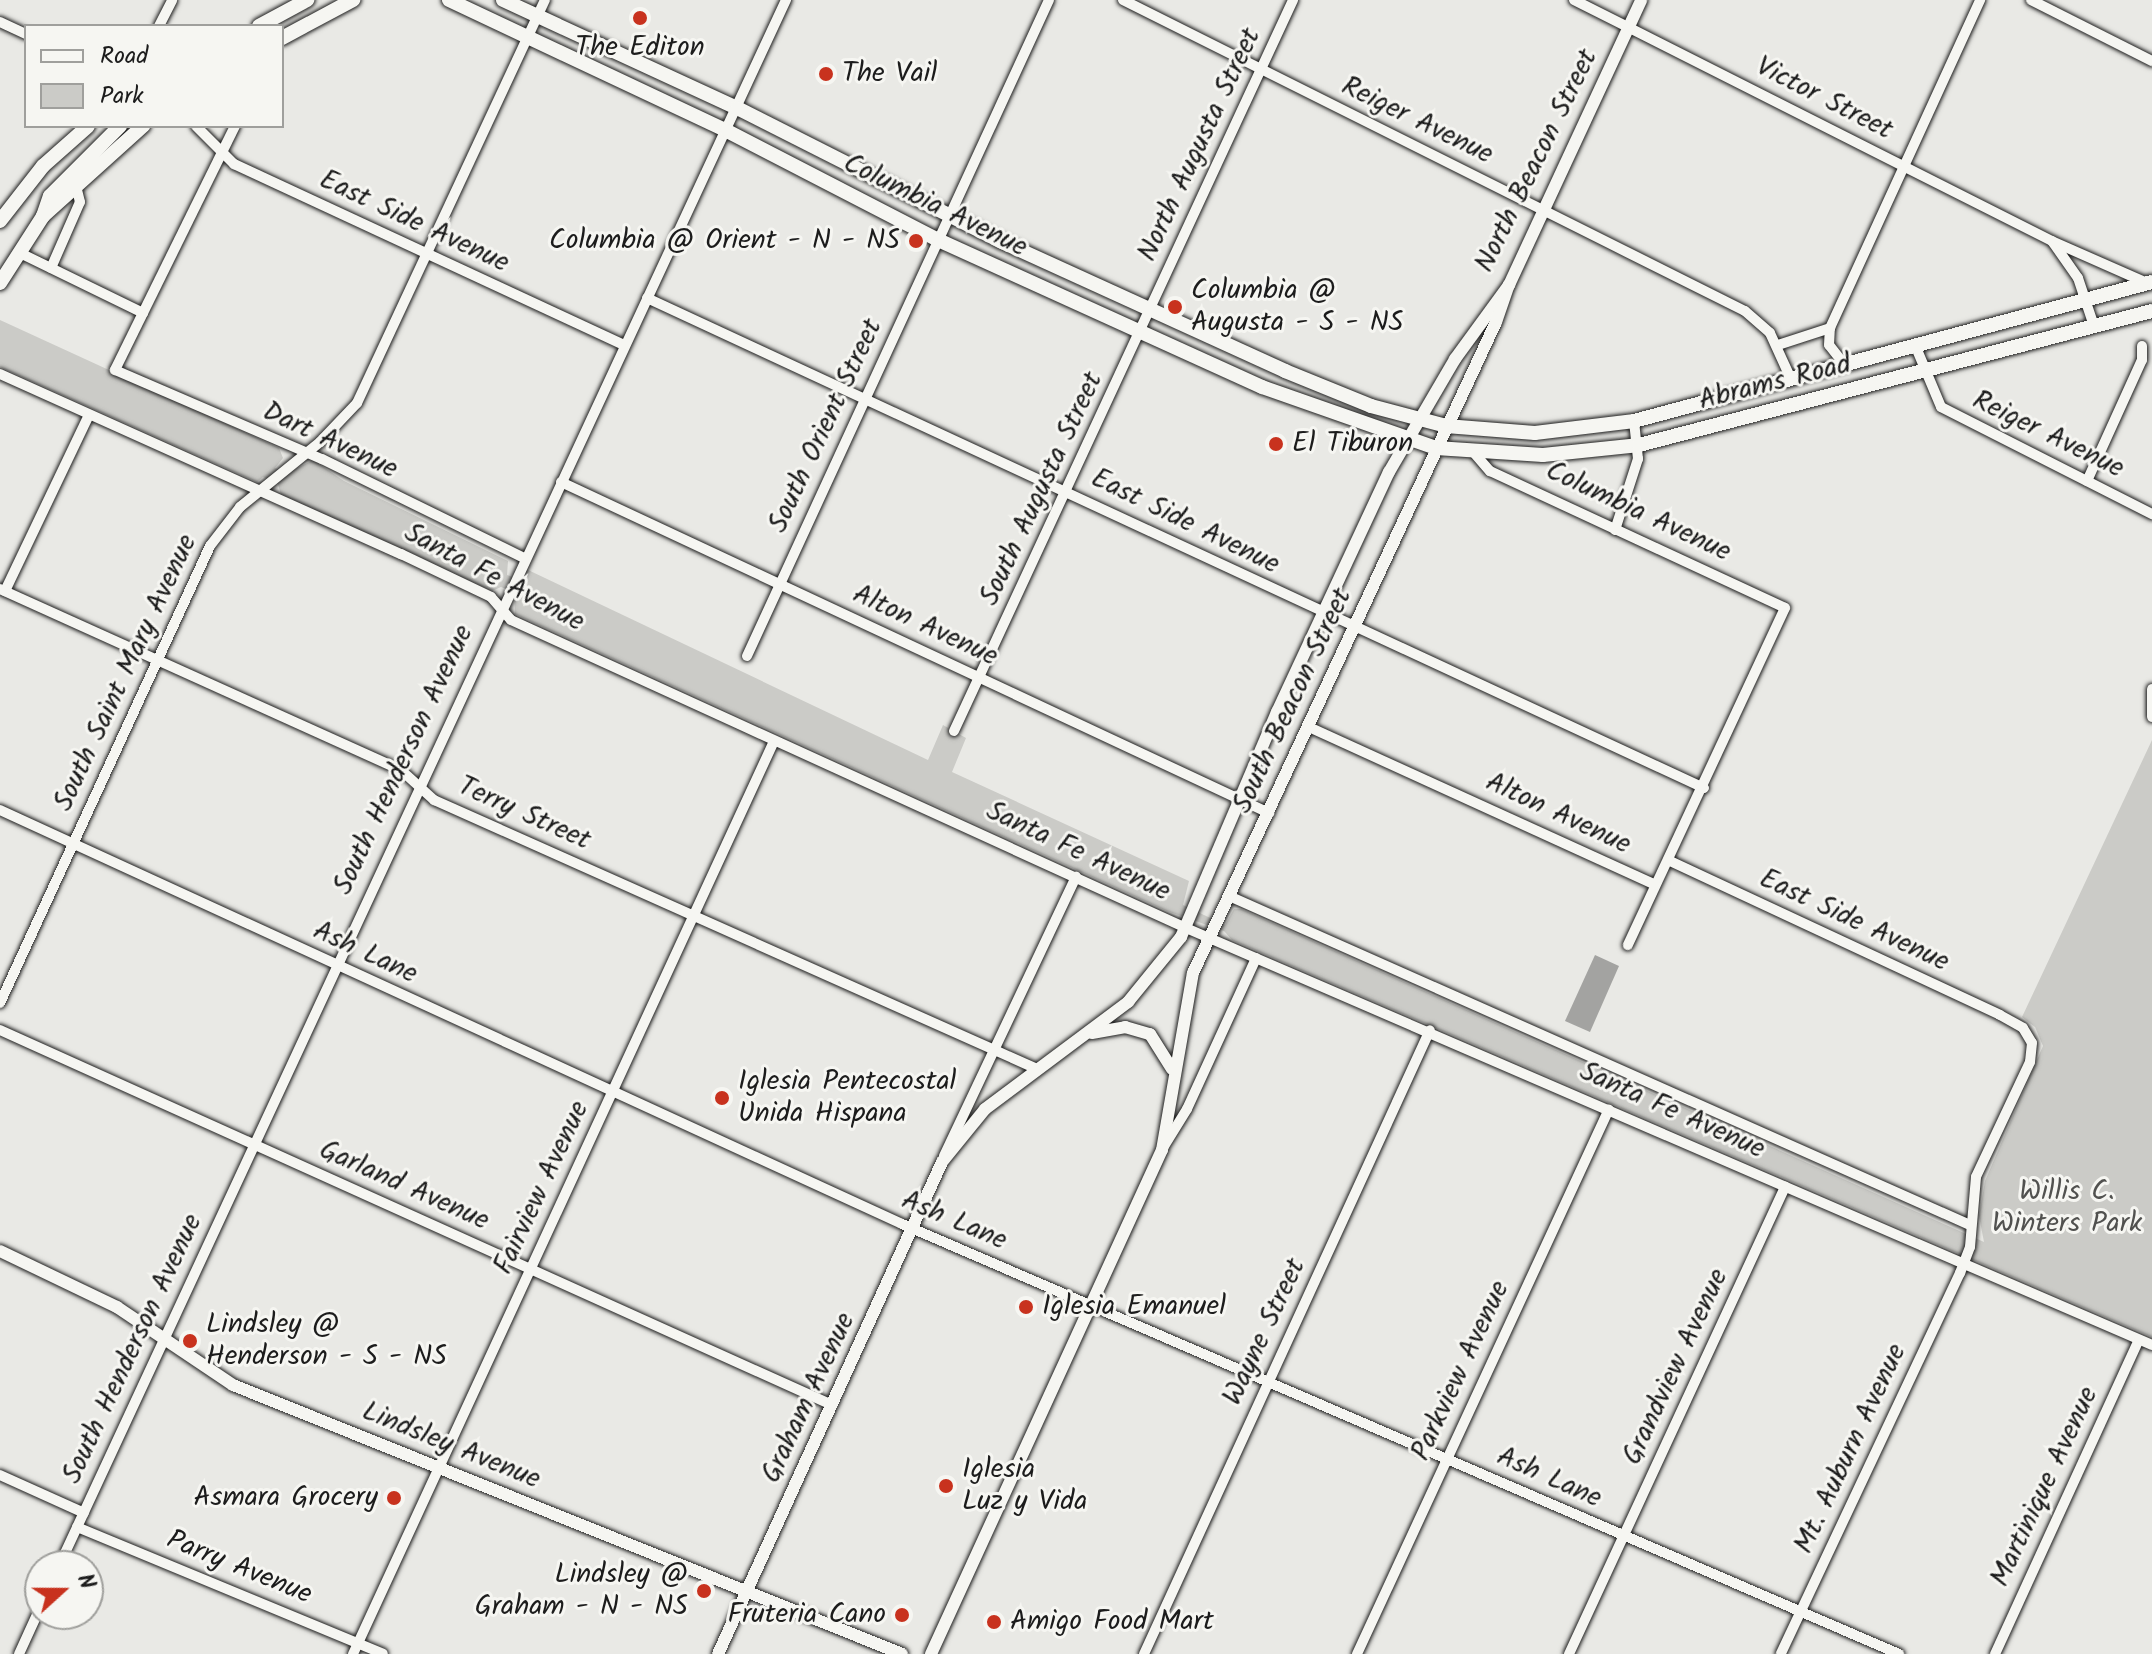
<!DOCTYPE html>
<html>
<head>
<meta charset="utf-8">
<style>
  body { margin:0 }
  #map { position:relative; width:2152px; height:1654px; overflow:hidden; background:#e9e9e5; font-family:Kalam,sans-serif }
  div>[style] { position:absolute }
  .green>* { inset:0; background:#cbcbc7 }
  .water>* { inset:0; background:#a3a3a1 }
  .roads { filter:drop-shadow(0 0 2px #1c1c1c) drop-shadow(0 0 2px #1c1c1c) }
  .minor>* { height:10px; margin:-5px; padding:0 5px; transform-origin:5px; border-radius:5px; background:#f6f6f2 }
  .tertiary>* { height:12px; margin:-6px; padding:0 6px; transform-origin:6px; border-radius:6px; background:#f6f6f2 }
  .secondary>* { height:14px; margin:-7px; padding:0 7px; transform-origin:7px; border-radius:7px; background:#f6f6f2 }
  .dots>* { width:22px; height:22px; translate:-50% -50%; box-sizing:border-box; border:4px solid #f6f6f2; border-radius:50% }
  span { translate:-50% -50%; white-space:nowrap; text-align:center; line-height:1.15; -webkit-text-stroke:6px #f6f6f2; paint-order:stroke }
  .poi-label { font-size:28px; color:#1c1c1c }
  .left { translate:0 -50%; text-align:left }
  .right { translate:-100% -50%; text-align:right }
  .street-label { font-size:28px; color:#1c1c1c }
  .park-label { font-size:28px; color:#51514f }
  .legend { position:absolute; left:24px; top:24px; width:260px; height:104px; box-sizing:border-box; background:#f6f6f2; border:2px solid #9f9f9c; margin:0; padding:10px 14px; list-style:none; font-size:24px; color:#1c1c1c }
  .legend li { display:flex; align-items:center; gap:16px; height:40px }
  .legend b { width:40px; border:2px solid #9f9f9c }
  .north { position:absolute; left:24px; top:1550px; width:80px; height:80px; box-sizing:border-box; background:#f6f6f2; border:2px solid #9f9f9c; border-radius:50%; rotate:69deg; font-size:22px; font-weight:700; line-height:32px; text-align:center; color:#1c1c1c }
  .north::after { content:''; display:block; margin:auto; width:28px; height:36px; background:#c8321e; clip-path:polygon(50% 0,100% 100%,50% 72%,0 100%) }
</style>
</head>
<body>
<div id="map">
  <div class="green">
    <i style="clip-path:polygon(0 320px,279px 448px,283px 458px,275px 468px,288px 473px,313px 460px,344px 481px,508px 561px,507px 575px,521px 580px,526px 569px,928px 760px,943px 725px,966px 738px,952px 772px,1189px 881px,1183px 905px,1225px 925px,1234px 909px,1241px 909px,1984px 1242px,1979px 1216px,1985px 1181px,2043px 1046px,2035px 1027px,2022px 1017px,2152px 740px,2152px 1337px,1232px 940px,1224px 931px,1167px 911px,515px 614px,514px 592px,501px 587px,492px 591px,281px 495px,278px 484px,263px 477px,257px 482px,0 367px)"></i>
  </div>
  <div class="water">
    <i style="clip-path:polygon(1595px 955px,1619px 966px,1590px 1032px,1565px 1021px)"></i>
  </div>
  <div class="roads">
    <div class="minor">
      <i style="left:1123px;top:0;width:695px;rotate:26.57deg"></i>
      <i style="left:1745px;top:311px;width:33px;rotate:41deg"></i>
      <i style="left:1770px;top:333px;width:51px;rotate:65.5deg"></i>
      <i style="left:1574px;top:0;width:535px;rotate:26.76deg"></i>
      <i style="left:2052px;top:241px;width:45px;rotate:54.9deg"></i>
      <i style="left:2078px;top:278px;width:51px;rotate:71.6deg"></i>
      <i style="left:2031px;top:0;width:136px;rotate:26.8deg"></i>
      <i style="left:0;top:22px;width:29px;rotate:25deg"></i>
      <i style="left:159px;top:26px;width:29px;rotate:-63deg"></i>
      <i style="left:196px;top:126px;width:54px;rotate:45deg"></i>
      <i style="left:234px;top:164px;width:430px;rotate:24.9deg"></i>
      <i style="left:235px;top:126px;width:272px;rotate:116.2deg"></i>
      <i style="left:115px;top:370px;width:225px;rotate:23.3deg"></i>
      <i style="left:322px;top:459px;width:225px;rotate:26.1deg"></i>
      <i style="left:2054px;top:242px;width:102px;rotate:23.8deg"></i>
      <i style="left:20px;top:253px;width:137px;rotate:26deg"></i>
      <i style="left:51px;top:268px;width:72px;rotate:-66.3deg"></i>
      <i style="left:80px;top:202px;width:16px;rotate:-104deg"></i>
      <i style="left:647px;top:298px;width:1165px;rotate:24.87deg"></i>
      <i style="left:1778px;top:345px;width:55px;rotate:-18.1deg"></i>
      <i style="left:1915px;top:345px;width:67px;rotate:67.2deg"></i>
      <i style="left:1941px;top:407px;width:237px;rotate:26.9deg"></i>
      <i style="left:1844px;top:364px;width:24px;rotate:-128deg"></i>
      <i style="left:1829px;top:345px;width:17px;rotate:-87deg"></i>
      <i style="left:1830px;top:328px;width:361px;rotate:-65.4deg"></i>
      <i style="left:0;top:374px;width:440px;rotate:24.2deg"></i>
      <i style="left:401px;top:554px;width:100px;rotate:25.5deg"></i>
      <i style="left:491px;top:597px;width:30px;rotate:49deg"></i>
      <i style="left:511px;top:620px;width:742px;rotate:24.53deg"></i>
      <i style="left:1186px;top:928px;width:1052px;rotate:23.35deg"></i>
      <i style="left:1475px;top:454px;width:23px;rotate:49deg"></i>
      <i style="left:1490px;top:471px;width:325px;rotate:24.9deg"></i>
      <i style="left:1785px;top:608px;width:372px;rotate:115deg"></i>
      <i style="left:2087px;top:481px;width:133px;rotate:-65.6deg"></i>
      <i style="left:2142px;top:360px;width:14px;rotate:-90deg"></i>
      <i style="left:561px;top:482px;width:782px;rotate:25.06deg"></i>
      <i style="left:1615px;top:530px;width:75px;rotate:-72.1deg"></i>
      <i style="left:1638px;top:459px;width:38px;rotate:-96deg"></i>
      <i style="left:0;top:589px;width:440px;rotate:24.3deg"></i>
      <i style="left:401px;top:770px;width:45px;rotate:42.3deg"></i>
      <i style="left:434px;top:800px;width:660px;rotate:24.04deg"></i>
      <i style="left:5px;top:591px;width:195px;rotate:-64.5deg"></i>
      <i style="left:747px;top:656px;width:722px;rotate:-65.28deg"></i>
      <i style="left:2152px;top:689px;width:28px;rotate:90deg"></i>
      <i style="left:1309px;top:727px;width:380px;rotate:24.5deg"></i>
      <i style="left:954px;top:731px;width:806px;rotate:-65.12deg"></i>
      <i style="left:0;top:810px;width:992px;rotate:24.65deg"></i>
      <i style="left:902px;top:1224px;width:1086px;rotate:23.33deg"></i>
      <i style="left:1670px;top:861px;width:364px;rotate:25deg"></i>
      <i style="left:2000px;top:1015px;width:26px;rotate:29deg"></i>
      <i style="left:2023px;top:1028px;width:17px;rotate:59deg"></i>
      <i style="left:2032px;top:1043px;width:19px;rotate:96deg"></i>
      <i style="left:2030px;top:1062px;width:127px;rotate:115.2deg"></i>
      <i style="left:1976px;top:1177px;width:70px;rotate:94.9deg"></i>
      <i style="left:1970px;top:1247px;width:28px;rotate:111deg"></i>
      <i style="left:1960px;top:1273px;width:421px;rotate:115.2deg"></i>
      <i style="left:1229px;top:896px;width:811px;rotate:23.94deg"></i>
      <i style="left:0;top:1003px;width:503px;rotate:-65.32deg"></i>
      <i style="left:210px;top:546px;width:49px;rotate:-52.4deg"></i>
      <i style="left:240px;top:507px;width:103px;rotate:-39.1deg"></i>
      <i style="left:320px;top:442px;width:54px;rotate:-46.5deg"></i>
      <i style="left:357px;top:403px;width:445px;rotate:-65deg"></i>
      <i style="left:0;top:1030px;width:913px;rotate:24.26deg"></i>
      <i style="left:1163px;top:1148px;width:46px;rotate:-58.4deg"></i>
      <i style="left:1187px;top:1109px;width:166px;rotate:-65.4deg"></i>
      <i style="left:944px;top:1156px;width:309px;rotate:-64.7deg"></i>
      <i style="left:0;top:1475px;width:92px;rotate:24.3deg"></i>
      <i style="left:77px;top:1527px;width:331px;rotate:22.5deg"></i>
      <i style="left:59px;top:1566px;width:1727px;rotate:-65.1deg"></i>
      <i style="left:19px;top:1654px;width:51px;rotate:-65.5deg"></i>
      <i style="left:353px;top:1654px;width:1005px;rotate:-65.24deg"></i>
      <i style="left:1144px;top:1654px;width:686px;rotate:-65.38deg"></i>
      <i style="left:1357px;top:1654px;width:600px;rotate:-65.18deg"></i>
      <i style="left:1569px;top:1654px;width:515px;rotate:-65.18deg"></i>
      <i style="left:1995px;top:1654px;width:345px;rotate:-65.4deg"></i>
    </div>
    <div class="tertiary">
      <i style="left:1092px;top:1033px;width:34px;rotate:-10deg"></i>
      <i style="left:1125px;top:1027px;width:26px;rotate:16deg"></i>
      <i style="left:1150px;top:1034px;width:41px;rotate:57.8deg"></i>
      <i style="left:0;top:1251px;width:130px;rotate:25.6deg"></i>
      <i style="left:117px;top:1307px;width:140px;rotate:33.9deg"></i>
      <i style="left:233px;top:1385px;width:721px;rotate:21.9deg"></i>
      <i style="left:718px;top:1654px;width:541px;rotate:-65.52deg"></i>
      <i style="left:942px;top:1162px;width:68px;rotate:-50.9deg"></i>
      <i style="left:985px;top:1109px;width:179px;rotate:-36.8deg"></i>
      <i style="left:1128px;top:1002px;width:84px;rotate:-50.8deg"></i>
      <i style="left:1181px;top:937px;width:245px;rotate:-66.9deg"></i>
      <i style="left:1277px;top:712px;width:265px;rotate:-65deg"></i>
      <i style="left:1389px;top:472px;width:131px;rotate:-59.7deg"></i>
      <i style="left:1455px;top:359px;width:92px;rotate:-53.9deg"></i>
      <i style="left:1509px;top:285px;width:314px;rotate:-65.1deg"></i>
      <i style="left:931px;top:1654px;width:554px;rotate:-65.38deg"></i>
      <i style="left:1162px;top:1150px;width:180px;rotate:-80.1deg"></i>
      <i style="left:1193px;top:973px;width:718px;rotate:-65.04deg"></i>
      <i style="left:1496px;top:322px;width:39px;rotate:-71deg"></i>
    </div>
    <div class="secondary">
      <i style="left:449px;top:0;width:307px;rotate:25.2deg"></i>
      <i style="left:727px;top:131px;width:235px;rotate:27.3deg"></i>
      <i style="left:936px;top:239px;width:358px;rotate:24.4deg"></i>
      <i style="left:1262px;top:387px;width:184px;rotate:19.3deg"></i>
      <i style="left:1436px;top:448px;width:107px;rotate:3.7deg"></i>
      <i style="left:1543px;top:455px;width:97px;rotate:-5.9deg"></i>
      <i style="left:1639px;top:445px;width:530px;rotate:-14.64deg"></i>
      <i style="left:503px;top:0;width:258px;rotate:24.8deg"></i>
      <i style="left:737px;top:108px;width:295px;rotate:26.8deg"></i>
      <i style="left:1000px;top:241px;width:313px;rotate:24.5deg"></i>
      <i style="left:1285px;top:371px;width:93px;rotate:22.1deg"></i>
      <i style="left:1371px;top:406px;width:78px;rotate:14.9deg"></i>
      <i style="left:1446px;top:426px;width:89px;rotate:4.5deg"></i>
      <i style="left:1535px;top:433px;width:100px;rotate:-6.9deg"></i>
      <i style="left:1634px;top:421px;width:536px;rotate:-15.02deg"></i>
      <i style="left:259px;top:26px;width:55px;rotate:-28.4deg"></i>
      <i style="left:282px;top:38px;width:81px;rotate:-28.2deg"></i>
      <i style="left:43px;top:216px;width:21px;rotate:-71deg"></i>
      <i style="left:50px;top:196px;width:99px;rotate:-45deg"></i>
      <i style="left:0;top:221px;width:70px;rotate:-52deg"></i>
      <i style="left:43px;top:166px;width:60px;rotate:-41.6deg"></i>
      <i style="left:0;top:283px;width:80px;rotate:-57.3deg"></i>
      <i style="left:43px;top:216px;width:135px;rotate:-42deg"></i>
    </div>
  </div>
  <div class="dots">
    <i style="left:640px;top:18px;background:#c8321e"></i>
    <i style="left:826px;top:74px;background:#c8321e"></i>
    <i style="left:916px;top:241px;background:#c8321e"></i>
    <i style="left:1175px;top:307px;background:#c8321e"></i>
    <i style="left:1276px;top:444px;background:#c8321e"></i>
    <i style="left:722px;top:1098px;background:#c8321e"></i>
    <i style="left:1026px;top:1307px;background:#c8321e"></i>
    <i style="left:190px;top:1341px;background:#c8321e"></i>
    <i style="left:946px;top:1486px;background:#c8321e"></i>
    <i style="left:394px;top:1498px;background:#c8321e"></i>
    <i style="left:704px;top:1591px;background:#c8321e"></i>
    <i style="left:902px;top:1615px;background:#c8321e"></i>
    <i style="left:994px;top:1622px;background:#c8321e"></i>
  </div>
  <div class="poi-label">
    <span style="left:640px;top:48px">The Editon</span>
    <span class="left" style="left:842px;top:74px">The Vail</span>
    <span class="right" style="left:900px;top:241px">Columbia @ Orient - N - NS</span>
    <span class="left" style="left:1191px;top:307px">Columbia @<br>Augusta - S - NS</span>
    <span class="left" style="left:1292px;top:444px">El Tiburon</span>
    <span class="left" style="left:738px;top:1098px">Iglesia Pentecostal<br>Unida Hispana</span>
    <span class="left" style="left:1042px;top:1307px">Iglesia Emanuel</span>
    <span class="left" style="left:206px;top:1341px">Lindsley @<br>Henderson - S - NS</span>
    <span class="left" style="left:962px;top:1486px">Iglesia<br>Luz y Vida</span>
    <span class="right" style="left:378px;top:1498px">Asmara Grocery</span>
    <span class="right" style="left:688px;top:1591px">Lindsley @<br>Graham - N - NS</span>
    <span class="right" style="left:886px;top:1615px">Fruteria Cano</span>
    <span class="left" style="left:1010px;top:1622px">Amigo Food Mart</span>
  </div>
  <div class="street-label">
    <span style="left:1824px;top:99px;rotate:27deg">Victor Street</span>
    <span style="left:1417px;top:121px;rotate:26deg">Reiger Avenue</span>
    <span style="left:1200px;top:145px;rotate:-65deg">North Augusta Street</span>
    <span style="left:1537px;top:161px;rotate:-64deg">North Beacon Street</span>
    <span style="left:935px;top:206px;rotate:26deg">Columbia Avenue</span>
    <span style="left:414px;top:222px;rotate:25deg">East Side Avenue</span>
    <span style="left:1775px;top:383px;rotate:-14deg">Abrams Road</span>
    <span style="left:826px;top:426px;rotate:-65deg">South Orient Street</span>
    <span style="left:2048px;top:435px;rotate:26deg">Reiger Avenue</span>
    <span style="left:330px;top:441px;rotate:25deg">Dart Avenue</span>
    <span style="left:1042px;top:489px;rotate:-65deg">South Augusta Street</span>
    <span style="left:1638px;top:512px;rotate:25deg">Columbia Avenue</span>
    <span style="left:1185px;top:522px;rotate:26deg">East Side Avenue</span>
    <span style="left:494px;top:578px;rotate:28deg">Santa Fe Avenue</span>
    <span style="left:925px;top:626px;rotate:25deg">Alton Avenue</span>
    <span style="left:126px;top:673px;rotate:-65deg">South Saint Mary Avenue</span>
    <span style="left:1293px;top:701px;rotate:-65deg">South Beacon Street</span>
    <span style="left:404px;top:760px;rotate:-65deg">South Henderson Avenue</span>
    <span style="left:524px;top:814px;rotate:24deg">Terry Street</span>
    <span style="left:1558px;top:814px;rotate:25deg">Alton Avenue</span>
    <span style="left:1078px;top:852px;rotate:25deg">Santa Fe Avenue</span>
    <span style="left:1854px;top:921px;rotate:25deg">East Side Avenue</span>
    <span style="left:365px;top:953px;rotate:25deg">Ash Lane</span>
    <span style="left:1672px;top:1111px;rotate:24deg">Santa Fe Avenue</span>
    <span style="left:404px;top:1186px;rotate:24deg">Garland Avenue</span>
    <span style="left:542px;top:1188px;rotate:-65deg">Fairview Avenue</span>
    <span style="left:954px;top:1221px;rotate:23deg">Ash Lane</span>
    <span style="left:1265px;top:1332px;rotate:-65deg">Wayne Street</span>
    <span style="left:133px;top:1349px;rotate:-65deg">South Henderson Avenue</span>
    <span style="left:1676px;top:1367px;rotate:-65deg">Grandview Avenue</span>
    <span style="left:1461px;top:1371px;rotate:-65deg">Parkview Avenue</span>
    <span style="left:809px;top:1398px;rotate:-65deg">Graham Avenue</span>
    <span style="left:451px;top:1446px;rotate:22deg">Lindsley Avenue</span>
    <span style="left:1851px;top:1449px;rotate:-65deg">Mt. Auburn Avenue</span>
    <span style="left:1549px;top:1478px;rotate:24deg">Ash Lane</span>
    <span style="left:2045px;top:1487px;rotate:-65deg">Martinique Avenue</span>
    <span style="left:239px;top:1568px;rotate:22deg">Parry Avenue</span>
  </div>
  <div class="park-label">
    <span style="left:2067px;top:1208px">Willis C.<br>Winters Park</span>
  </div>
  <ul class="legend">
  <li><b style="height:10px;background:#f6f6f2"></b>Road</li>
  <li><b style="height:22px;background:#cbcbc7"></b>Park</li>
  </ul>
  <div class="north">N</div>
</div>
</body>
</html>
